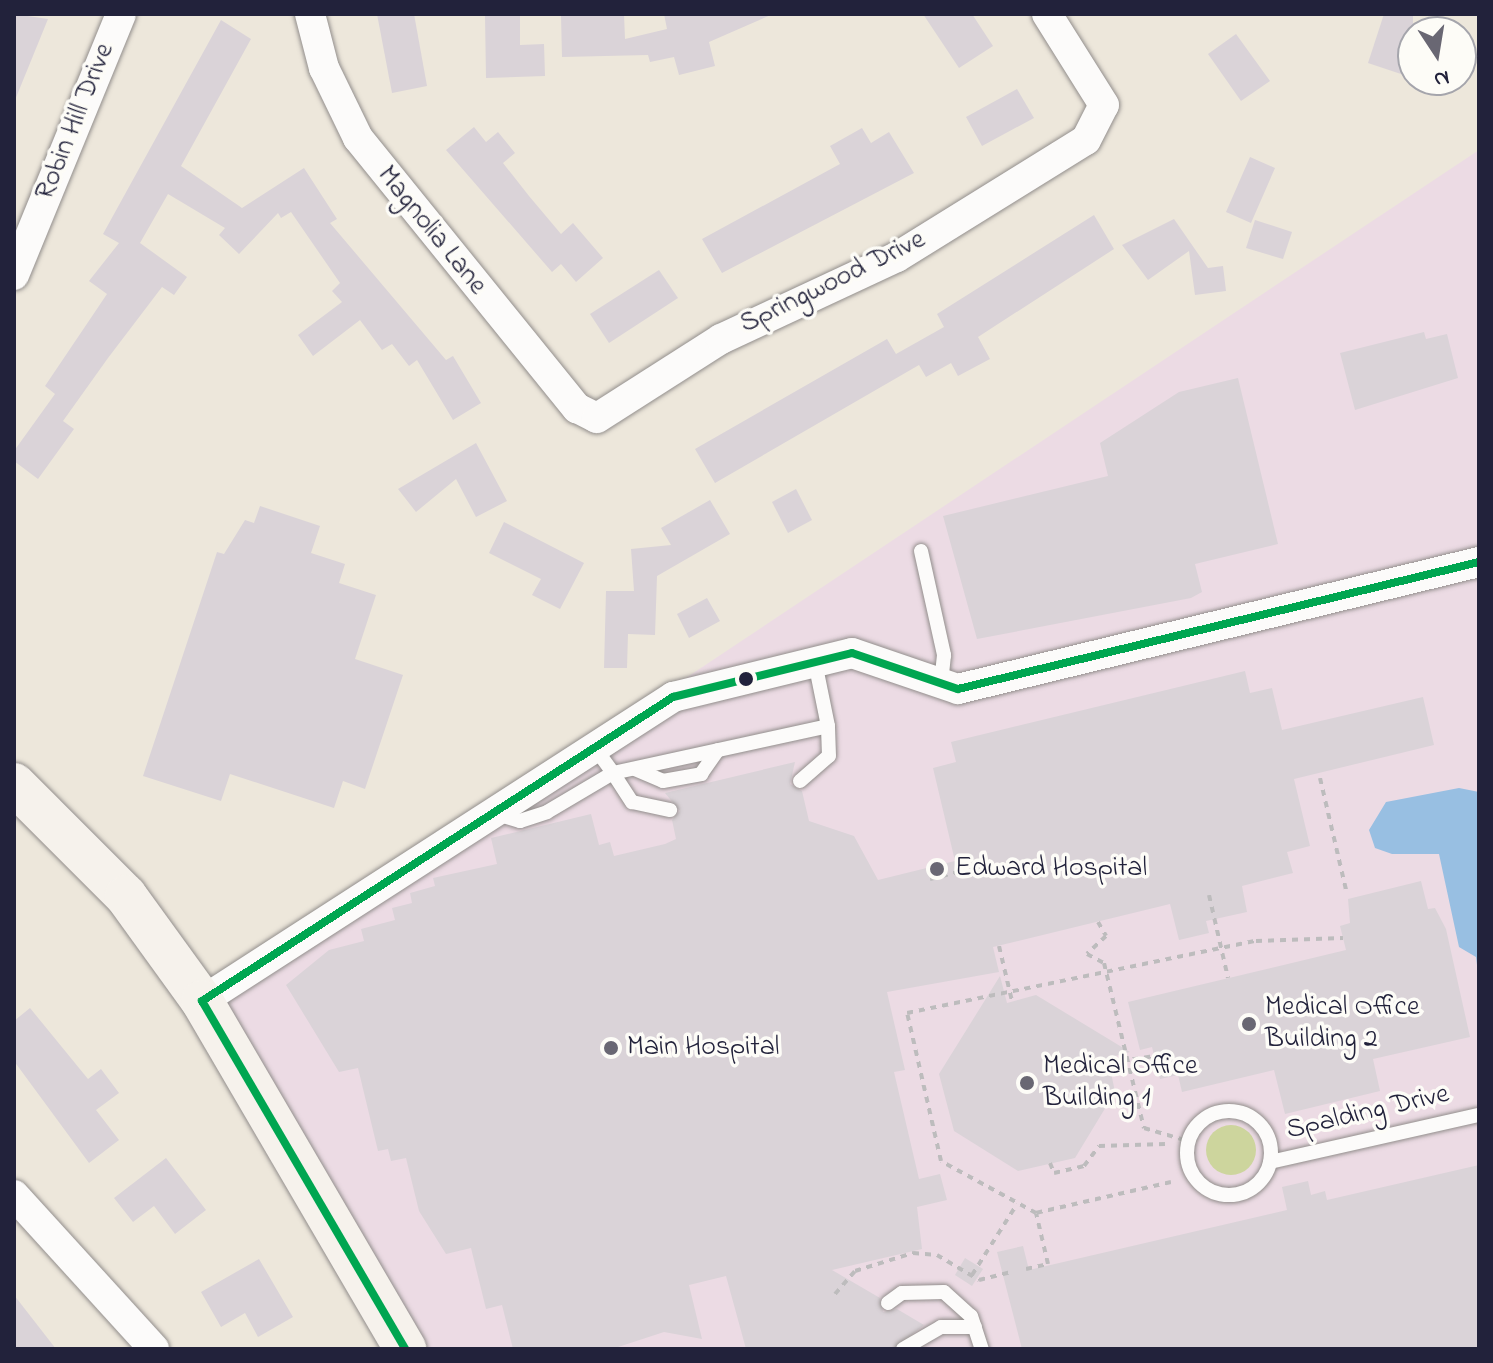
<!DOCTYPE html>
<html>
<head>
<meta charset="utf-8">
<style>
  body { margin:0 }
  #map { position:relative; width:1493px; height:1363px; overflow:hidden; background:#ede7db; font-family:"Indie Flower",sans-serif }
  div>[style] { position:absolute }
  .built>* { inset:0; background:#ecdbe4 }
  .green>* { inset:0; background:#cdd59d }
  .round { border-radius:50% }
  .water>* { inset:0; background:#98bfe2 }
  .building>* { inset:0; background:#dad3d8 }
  .path>* { height:4px; margin-top:-2px; transform-origin:0; background:repeating-linear-gradient(90deg,#bdbcbd 0 6px,transparent 0 12px) }
  .roads { filter:drop-shadow(0 0 2px #928e8c) drop-shadow(0 0 2px #928e8c) }
  .lane>* { height:14px; margin:-7px; padding:0 7px; transform-origin:7px; border-radius:7px; background:#fcfbfa }
  .lane>.ring { margin:-7px; padding:0; box-sizing:content-box; background:none; border:14px solid #fcfbfa; border-radius:50% }
  .street>* { height:30px; margin:-15px; padding:0 15px; transform-origin:15px; border-radius:15px; background:#fcfbfa }
  .secondary>* { height:42px; margin:-21px; padding:0 21px; transform-origin:21px; border-radius:21px; background:#f6f2ec }
  .path-bridge>* { height:4px; margin-top:-2px; transform-origin:0; background:repeating-linear-gradient(90deg,#bdbcbd 0 6px,transparent 0 12px) }
  .bus-1>* { height:8px; margin:-4px; padding:0 4px; transform-origin:4px; border-radius:4px; background:#00a651 }
  .dots>* { width:22px; height:22px; translate:-50% -50%; box-sizing:border-box; border:4px solid #fdfcf7; border-radius:50% }
  span { translate:-50% -50%; white-space:nowrap; text-align:center; line-height:1.15; -webkit-text-stroke:7px #fdfcf7; paint-order:stroke }
  .street-label { font-size:28px; color:#22223b }
  .poi-label { font-size:28px; color:#22223b }
  .left { translate:0 -50%; text-align:left }
  .frame { position:absolute; inset:0; border:16px solid #22223b; pointer-events:none }
  .north { position:absolute; left:1397px; top:16px; width:80px; height:80px; box-sizing:border-box; background:#fdfcf7; border:2px solid #a5a5ac; border-radius:50%; rotate:168deg; font-size:22px; font-weight:700; line-height:32px; text-align:center; color:#22223b }
  .north::after { content:''; display:block; margin:auto; width:28px; height:36px; background:#696773; clip-path:polygon(50% 0,100% 100%,50% 72%,0 100%) }
</style>
</head>
<body>
<div id="map">
  <div class="built">
    <i style="clip-path:polygon(1479px 150px,1479px 1349px,405px 1349px,202px 1000px)"></i>
  </div>
  <div class="green">
    <i class="round" style="left:1206px;top:1125px;width:50px;height:50px"></i>
  </div>
  <div class="water">
    <i style="clip-path:polygon(1459px 788px,1479px 792px,1479px 981px,1476px 957px,1459px 947px,1439px 854px,1392px 854px,1375px 848px,1369px 830px,1386px 802px)"></i>
  </div>
  <div class="building">
    <i style="clip-path:polygon(14px 14px,48px 19px,15px 100px,14px 100px)"></i>
    <i style="clip-path:polygon(377px 14px,414px 14px,427px 86px,392px 93px)"></i>
    <i style="clip-path:polygon(624px 14px,625px 39px,667px 29px,664px 14px,773px 14px,709px 42px,715px 66px,679px 75px,674px 57px,650px 62px,648px 55px,562px 57px,561px 16px)"></i>
    <i style="clip-path:polygon(923px 14px,972px 14px,993px 46px,959px 68px)"></i>
    <i style="clip-path:polygon(1384px 14px,1413px 14px,1413px 78px,1368px 63px)"></i>
    <i style="clip-path:polygon(520px 15px,520px 45px,544px 44px,545px 76px,486px 78px,485px 16px)"></i>
    <i style="clip-path:polygon(221px 20px,251px 39px,181px 166px,242px 208px,304px 168px,337px 219px,330px 223px,446px 360px,453px 356px,481px 403px,453px 420px,417px 360px,409px 366px,392px 344px,382px 350px,360px 320px,313px 356px,298px 335px,342px 302px,332px 291px,340px 283px,291px 212px,281px 218px,278px 213px,239px 254px,219px 235px,225px 228px,168px 194px,140px 243px,187px 277px,174px 295px,162px 287px,108px 358px,63px 421px,74px 429px,38px 479px,14px 461px,14px 451px,55px 394px,45px 386px,107px 294px,89px 281px,119px 243px,103px 234px)"></i>
    <i style="clip-path:polygon(1236px 34px,1270px 81px,1241px 101px,1208px 54px)"></i>
    <i style="clip-path:polygon(1017px 89px,1034px 118px,982px 146px,966px 117px)"></i>
    <i style="clip-path:polygon(474px 127px,486px 142px,498px 132px,515px 153px,503px 163px,529px 196px,561px 234px,573px 223px,603px 258px,576px 282px,561px 264px,552px 272px,446px 150px)"></i>
    <i style="clip-path:polygon(862px 128px,871px 143px,889px 132px,914px 173px,722px 273px,702px 239px,840px 164px,830px 146px)"></i>
    <i style="clip-path:polygon(1250px 157px,1275px 168px,1251px 223px,1226px 212px)"></i>
    <i style="clip-path:polygon(1094px 215px,1114px 249px,978px 337px,990px 359px,958px 376px,951px 363px,926px 377px,919px 365px,715px 483px,695px 449px,887px 339px,896px 354px,944px 327px,937px 314px)"></i>
    <i style="clip-path:polygon(1174px 219px,1208px 268px,1223px 266px,1226px 291px,1195px 295px,1189px 251px,1148px 280px,1122px 245px)"></i>
    <i style="clip-path:polygon(1255px 220px,1292px 232px,1283px 259px,1246px 248px)"></i>
    <i style="clip-path:polygon(659px 270px,678px 298px,609px 343px,590px 314px)"></i>
    <i style="clip-path:polygon(1424px 332px,1426px 339px,1447px 334px,1458px 378px,1355px 410px,1340px 353px)"></i>
    <i style="clip-path:polygon(1238px 378px,1278px 544px,1195px 564px,1202px 592px,1191px 598px,977px 639px,943px 516px,1108px 476px,1100px 443px,1179px 392px)"></i>
    <i style="clip-path:polygon(476px 443px,507px 501px,476px 517px,456px 479px,416px 512px,398px 489px)"></i>
    <i style="clip-path:polygon(796px 489px,812px 520px,788px 533px,772px 502px)"></i>
    <i style="clip-path:polygon(710px 500px,730px 534px,657px 576px,655px 635px,628px 634px,627px 668px,604px 668px,606px 591px,634px 591px,631px 549px,671px 545px,661px 528px)"></i>
    <i style="clip-path:polygon(260px 506px,320px 526px,311px 553px,345px 564px,339px 583px,376px 595px,355px 659px,403px 675px,365px 789px,343px 781px,334px 808px,230px 774px,221px 801px,143px 776px,217px 552px,224px 554px,245px 520px,254px 523px)"></i>
    <i style="clip-path:polygon(504px 522px,584px 563px,560px 609px,532px 595px,541px 579px,489px 553px)"></i>
    <i style="clip-path:polygon(707px 598px,720px 621px,689px 638px,677px 614px)"></i>
    <i style="clip-path:polygon(1245px 671px,1250px 693px,1272px 688px,1282px 730px,1423px 697px,1434px 745px,1294px 779px,1310px 846px,1287px 852px,1293px 873px,1242px 886px,1247px 912px,1206px 921px,1209px 933px,1179px 940px,1170px 904px,993px 947px,999px 972px,887px 992px,905px 1070px,894px 1072px,919px 1179px,940px 1174px,947px 1200px,917px 1207px,922px 1249px,832px 1270px,880px 1298px,883px 1312px,897px 1309px,924px 1325px,893px 1349px,746px 1349px,726px 1276px,689px 1285px,702px 1339px,664px 1332px,612px 1349px,513px 1349px,502px 1305px,486px 1309px,471px 1248px,446px 1254px,419px 1211px,406px 1158px,391px 1161px,388px 1149px,378px 1151px,358px 1068px,339px 1072px,286px 985px,329px 950px,364px 941px,361px 929px,395px 920px,392px 908px,412px 903px,410px 893px,435px 886px,433px 878px,497px 864px,491px 838px,591px 814px,599px 845px,610px 842px,614px 856px,665px 844px,676px 839px,672px 820px,680px 811px,665px 793px,795px 762px,790px 784px,802px 791px,809px 821px,854px 836px,878px 880px,955px 861px,933px 768px,956px 762px,951px 742px)"></i>
    <i style="clip-path:polygon(1421px 881px,1428px 909px,1435px 908px,1446px 929px,1470px 1037px,1373px 1059px,1380px 1091px,1285px 1114px,1274px 1070px,1182px 1092px,1178px 1075px,1160px 1079px,1152px 1047px,1140px 1050px,1128px 1002px,1346px 950px,1340px 926px,1350px 923px,1348px 899px)"></i>
    <i style="clip-path:polygon(1000px 976px,1007px 1003px,1036px 995px,1130px 1052px,1108px 1058px,1115px 1092px,1075px 1158px,1018px 1171px,954px 1131px,939px 1074px)"></i>
    <i style="clip-path:polygon(30px 1008px,88px 1079px,101px 1069px,119px 1093px,96px 1110px,119px 1140px,89px 1163px,14px 1061px,14px 1021px)"></i>
    <i style="clip-path:polygon(166px 1158px,206px 1210px,175px 1234px,154px 1206px,133px 1222px,114px 1198px)"></i>
    <i style="clip-path:polygon(1479px 1165px,1479px 1349px,1022px 1349px,997px 1252px,1023px 1246px,1029px 1270px,1287px 1210px,1282px 1187px,1308px 1181px,1311px 1195px,1325px 1191px,1327px 1200px)"></i>
    <i style="clip-path:polygon(965px 1258px,983px 1269px,972px 1286px,955px 1275px)"></i>
    <i style="clip-path:polygon(259px 1259px,293px 1317px,258px 1337px,245px 1313px,221px 1327px,201px 1292px)"></i>
    <i style="clip-path:polygon(14px 1295px,56px 1349px,14px 1349px)"></i>
  </div>
  <div class="path">
    <i style="left:1320px;top:778px;width:115px;rotate:76.9deg"></i>
    <i style="left:930px;top:879px;width:29px;rotate:-14deg"></i>
    <i style="left:1098px;top:922px;width:16px;rotate:60deg"></i>
    <i style="left:1106px;top:936px;width:26px;rotate:137deg"></i>
    <i style="left:1087px;top:954px;width:19px;rotate:28deg"></i>
    <i style="left:1104px;top:963px;width:170px;rotate:76.4deg"></i>
    <i style="left:1144px;top:1128px;width:46px;rotate:16.5deg"></i>
    <i style="left:1050px;top:1163px;width:11px;rotate:68deg"></i>
    <i style="left:1054px;top:1173px;width:31px;rotate:-13deg"></i>
    <i style="left:1084px;top:1166px;width:25px;rotate:-53deg"></i>
    <i style="left:1099px;top:1146px;width:66px;rotate:-1.7deg"></i>
    <i style="left:1171px;top:1182px;width:139px;rotate:167.1deg"></i>
    <i style="left:1036px;top:1213px;width:108px;rotate:-151.3deg"></i>
    <i style="left:941px;top:1161px;width:152px;rotate:-102.9deg"></i>
    <i style="left:907px;top:1013px;width:356px;rotate:-11.7deg"></i>
    <i style="left:1256px;top:941px;width:87px;rotate:-2deg"></i>
    <i style="left:1026px;top:1269px;width:23px;rotate:-13deg"></i>
    <i style="left:1048px;top:1264px;width:52px;rotate:-103.2deg"></i>
    <i style="left:972px;top:1275px;width:84px;rotate:-57.6deg"></i>
    <i style="left:835px;top:1294px;width:30px;rotate:-49deg"></i>
    <i style="left:855px;top:1271px;width:61px;rotate:-17.2deg"></i>
    <i style="left:913px;top:1253px;width:24px;rotate:5deg"></i>
    <i style="left:937px;top:1255px;width:49px;rotate:30.8deg"></i>
    <i style="left:979px;top:1280px;width:34px;rotate:-14deg"></i>
  </div>
  <div class="roads">
    <div class="lane">
      <i style="left:921px;top:551px;width:107px;rotate:77.5deg"></i>
      <i style="left:944px;top:655px;width:28px;rotate:96deg"></i>
      <i style="left:595px;top:748px;width:31px;rotate:54deg"></i>
      <i style="left:613px;top:773px;width:220px;rotate:-12.3deg"></i>
      <i style="left:828px;top:726px;width:65px;rotate:-101.5deg"></i>
      <i style="left:635px;top:769px;width:30px;rotate:23deg"></i>
      <i style="left:663px;top:781px;width:39px;rotate:-10deg"></i>
      <i style="left:701px;top:774px;width:29px;rotate:-55deg"></i>
      <i style="left:800px;top:781px;width:38px;rotate:-41deg"></i>
      <i style="left:829px;top:756px;width:30px;rotate:-92deg"></i>
      <i style="left:497px;top:814px;width:24px;rotate:17deg"></i>
      <i style="left:520px;top:821px;width:28px;rotate:-18deg"></i>
      <i style="left:547px;top:812px;width:77px;rotate:-30.6deg"></i>
      <i style="left:613px;top:773px;width:35px;rotate:57deg"></i>
      <i style="left:632px;top:802px;width:39px;rotate:12deg"></i>
      <i class="ring" style="left:1187px;top:1111px;width:70px;height:70px"></i>
      <i style="left:1270px;top:1162px;width:214px;rotate:-12.7deg"></i>
      <i style="left:888px;top:1303px;width:17px;rotate:-36deg"></i>
      <i style="left:902px;top:1293px;width:42px;rotate:-1.4deg"></i>
      <i style="left:944px;top:1292px;width:36px;rotate:42deg"></i>
      <i style="left:971px;top:1316px;width:35px;rotate:72deg"></i>
      <i style="left:903px;top:1349px;width:44px;rotate:-30.1deg"></i>
      <i style="left:941px;top:1327px;width:34px"></i>
    </div>
    <div class="street">
      <i style="left:310px;top:14px;width:56px;rotate:75.5deg"></i>
      <i style="left:324px;top:68px;width:78px;rotate:64.1deg"></i>
      <i style="left:358px;top:138px;width:348px;rotate:51deg"></i>
      <i style="left:577px;top:408px;width:22px;rotate:27deg"></i>
      <i style="left:597px;top:418px;width:147px;rotate:-32.5deg"></i>
      <i style="left:721px;top:339px;width:194px;rotate:-25deg"></i>
      <i style="left:897px;top:257px;width:222px;rotate:-31.8deg"></i>
      <i style="left:1086px;top:140px;width:39px;rotate:-63deg"></i>
      <i style="left:1104px;top:105px;width:107px;rotate:-122.1deg"></i>
      <i style="left:14px;top:275px;width:282px;rotate:-67.7deg"></i>
      <i style="left:202px;top:1001px;width:561px;rotate:-32.84deg"></i>
      <i style="left:673px;top:697px;width:184px;rotate:-13.8deg"></i>
      <i style="left:852px;top:653px;width:112px;rotate:18.8deg"></i>
      <i style="left:958px;top:689px;width:536px;rotate:-13.7deg"></i>
      <i style="left:14px;top:1195px;width:208px;rotate:47.7deg"></i>
    </div>
    <div class="secondary">
      <i style="left:14px;top:784px;width:158px;rotate:45deg"></i>
      <i style="left:126px;top:896px;width:130px;rotate:54.1deg"></i>
      <i style="left:202px;top:1001px;width:403px;rotate:59.7deg"></i>
    </div>
  </div>
  <div class="path-bridge">
    <i style="left:1209px;top:895px;width:85px;rotate:77.1deg"></i>
    <i style="left:999px;top:946px;width:57px;rotate:76.7deg"></i>
    <i style="left:1109px;top:1063px;width:46px;rotate:-8.8deg"></i>
  </div>
  <div class="bus-1">
    <i style="left:202px;top:1001px;width:561px;rotate:-32.84deg"></i>
    <i style="left:673px;top:697px;width:184px;rotate:-13.8deg"></i>
    <i style="left:852px;top:653px;width:112px;rotate:18.8deg"></i>
    <i style="left:958px;top:689px;width:536px;rotate:-13.7deg"></i>
    <i style="left:202px;top:1001px;width:403px;rotate:59.7deg"></i>
  </div>
  <div class="dots">
    <i style="left:746px;top:679px;background:#22223b"></i>
    <i style="left:937px;top:869px;background:#696773"></i>
    <i style="left:1249px;top:1024px;background:#696773"></i>
    <i style="left:611px;top:1048px;background:#696773"></i>
    <i style="left:1027px;top:1083px;background:#696773"></i>
  </div>
  <div class="street-label">
    <span style="left:76px;top:122px;rotate:-68deg">Robin Hill Drive</span>
    <span style="left:431px;top:231px;rotate:51deg">Magnolia Lane</span>
    <span style="left:833px;top:283px;rotate:-26deg">Springwood Drive</span>
    <span style="left:1368px;top:1113px;rotate:-13deg">Spalding Drive</span>
  </div>
  <div class="poi-label">
    <span class="left" style="left:955px;top:869px">Edward Hospital</span>
    <span class="left" style="left:1265px;top:1024px">Medical Office<br>Building 2</span>
    <span class="left" style="left:627px;top:1048px">Main Hospital</span>
    <span class="left" style="left:1043px;top:1083px">Medical Office<br>Building 1</span>
  </div>
  <div class="frame"></div>
  <div class="north">N</div>
</div>
</body>
</html>
